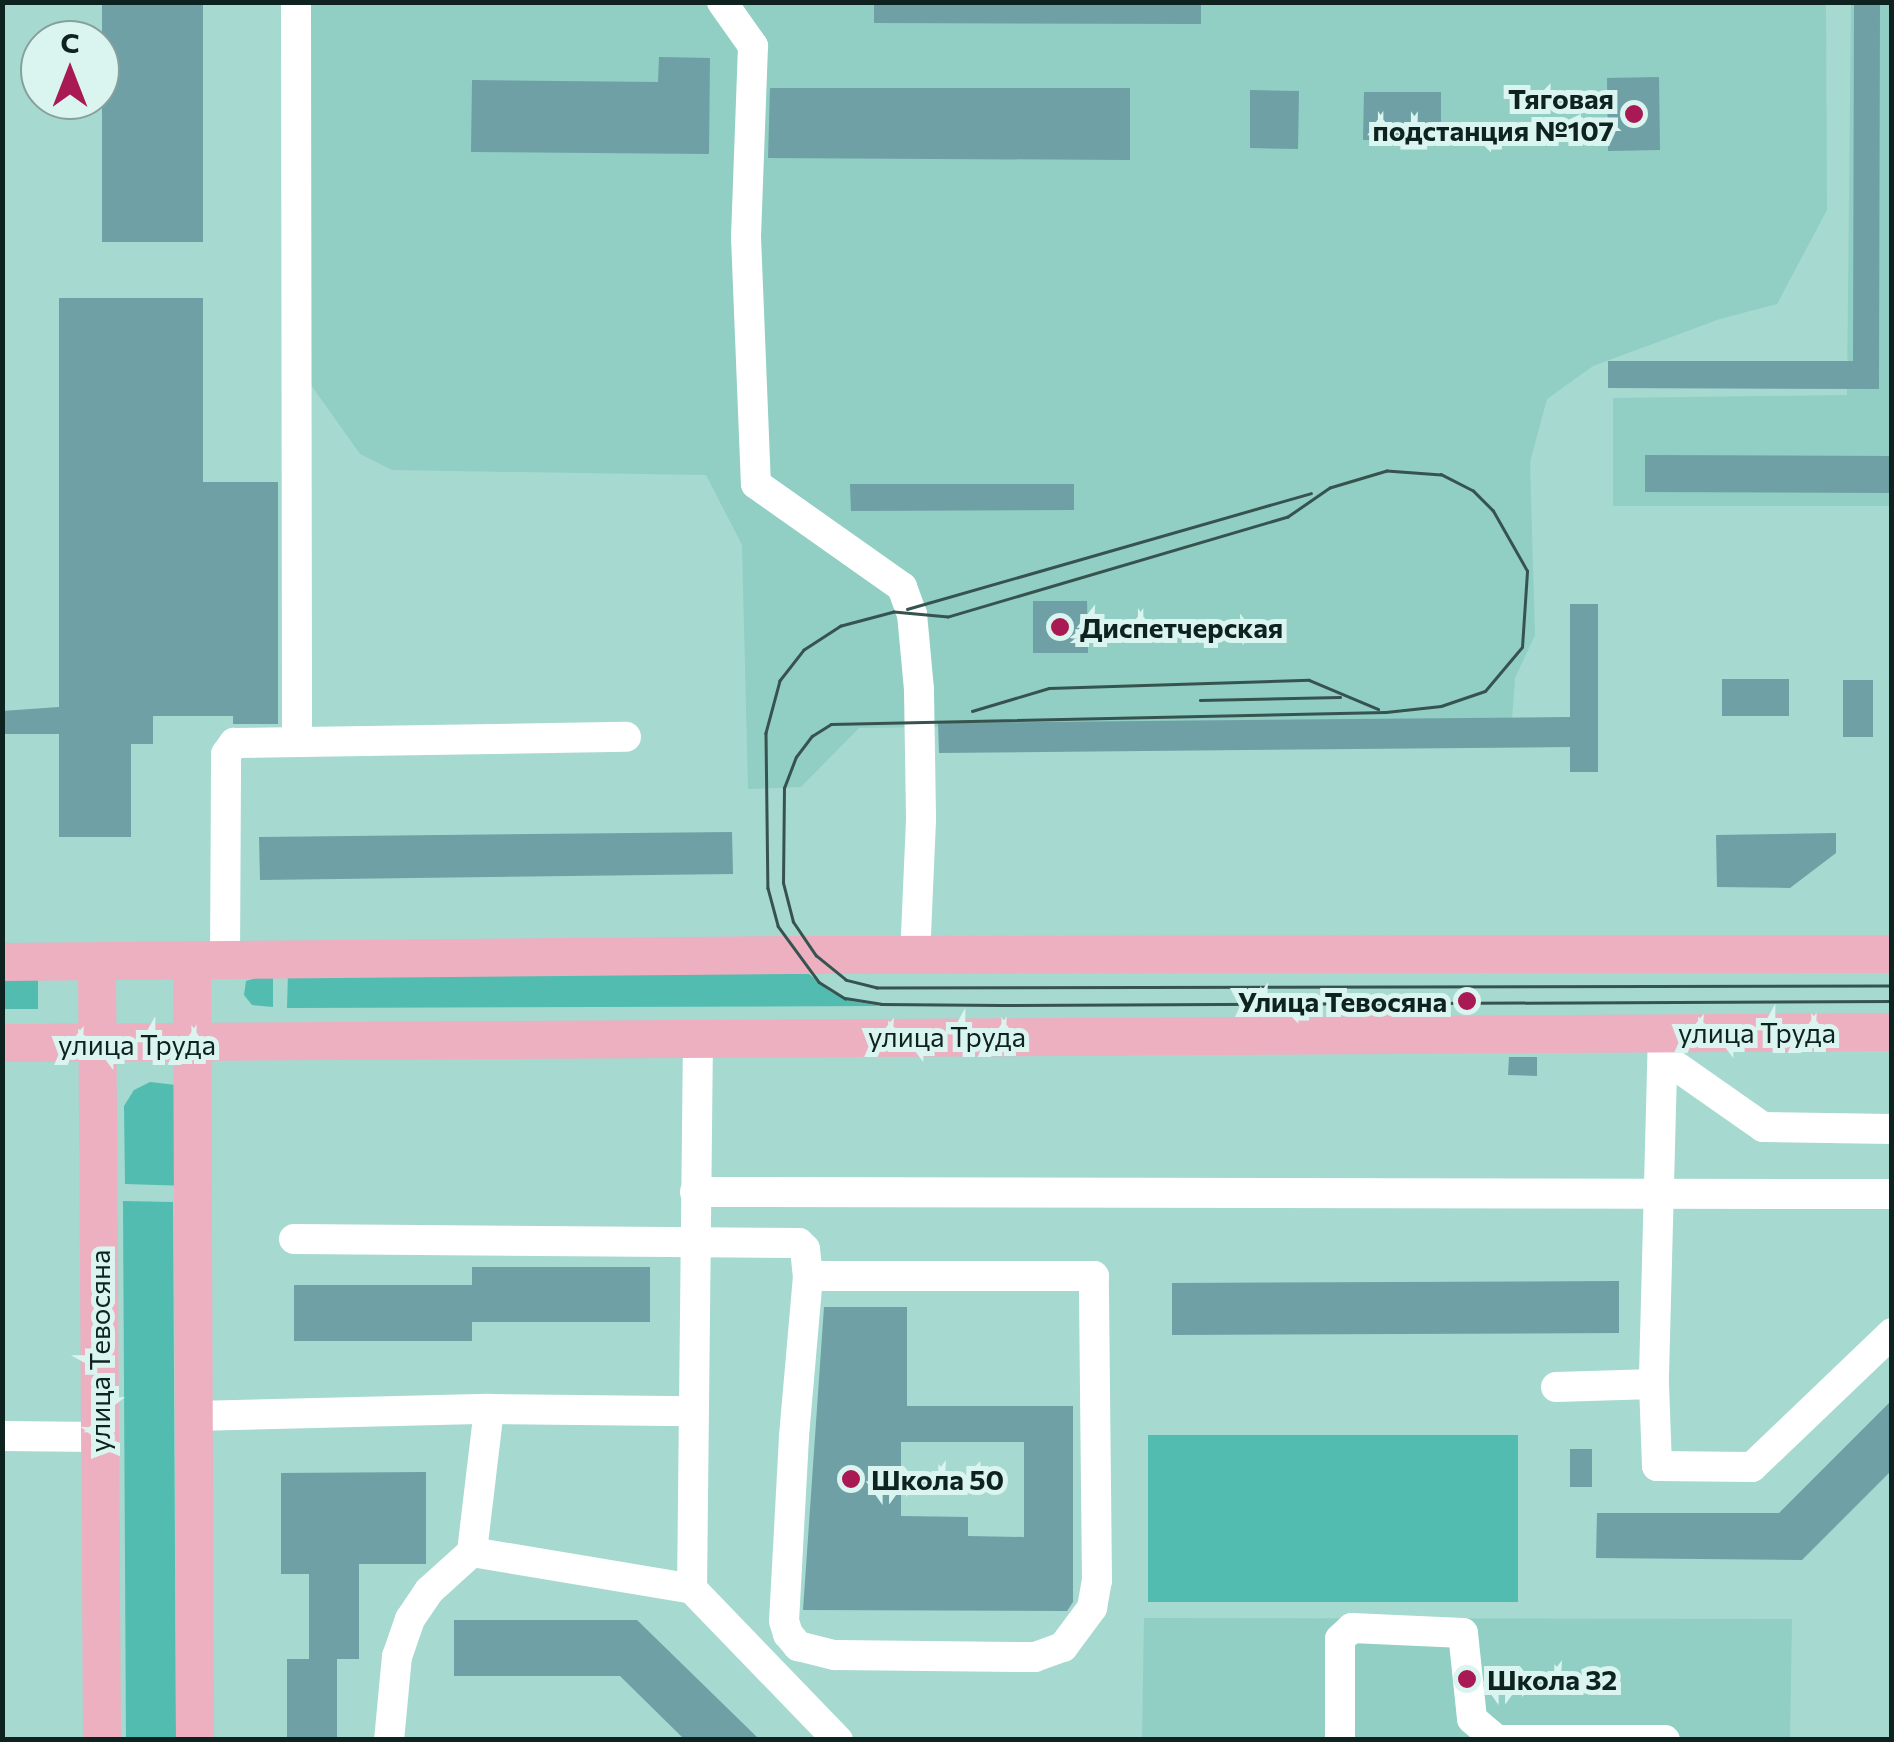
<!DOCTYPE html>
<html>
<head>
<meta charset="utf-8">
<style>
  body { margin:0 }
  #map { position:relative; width:1894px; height:1742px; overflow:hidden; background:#a6d9d0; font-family:Commissioner,sans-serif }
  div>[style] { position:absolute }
  .built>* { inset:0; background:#91cec4 }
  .green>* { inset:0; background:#51bcaf }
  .building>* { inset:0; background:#6ea0a5 }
  .minor>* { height:30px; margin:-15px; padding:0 15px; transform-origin:15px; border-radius:15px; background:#fff }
  .major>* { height:38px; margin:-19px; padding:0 19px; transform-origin:19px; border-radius:19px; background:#ecb0c0 }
  .tram>* { height:2.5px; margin:-1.25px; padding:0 1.25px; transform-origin:1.25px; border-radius:1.25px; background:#37534f }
  .dots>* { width:28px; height:28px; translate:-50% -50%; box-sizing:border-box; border:5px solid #daf4ef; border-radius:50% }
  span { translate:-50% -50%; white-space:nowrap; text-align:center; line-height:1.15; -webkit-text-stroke:10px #daf4ef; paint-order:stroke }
  .poi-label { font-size:28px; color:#0e2220; font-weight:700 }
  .right { translate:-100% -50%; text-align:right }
  .left { translate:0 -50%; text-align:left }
  .street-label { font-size:28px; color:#0e2220 }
  .frame { position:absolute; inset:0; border:5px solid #0e2220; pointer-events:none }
  .north { position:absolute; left:20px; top:20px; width:100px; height:100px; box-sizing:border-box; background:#daf4ef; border:2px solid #88a09c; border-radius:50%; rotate:0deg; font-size:28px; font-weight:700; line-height:40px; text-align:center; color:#0e2220 }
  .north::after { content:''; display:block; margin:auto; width:35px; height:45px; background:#a91953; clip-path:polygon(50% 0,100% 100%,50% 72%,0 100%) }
</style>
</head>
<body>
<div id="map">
  <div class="built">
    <i style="clip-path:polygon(309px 3px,1826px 3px,1827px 210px,1777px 304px,1720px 319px,1593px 366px,1547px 399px,1530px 462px,1535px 635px,1515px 678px,1512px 719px,859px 728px,801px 787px,748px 789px,742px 545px,706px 475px,392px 470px,360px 454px,311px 385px)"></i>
    <i style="clip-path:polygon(1851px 3px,1891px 3px,1891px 506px,1613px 506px,1613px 398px,1847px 395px)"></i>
    <i style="clip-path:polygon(1144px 1618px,1792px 1619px,1790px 1739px,1142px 1740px)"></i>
  </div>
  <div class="green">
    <i style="clip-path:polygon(804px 970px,831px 992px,851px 1001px,881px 1006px,287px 1008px,288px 973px)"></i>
    <i style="clip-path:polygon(273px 973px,273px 1007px,252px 1005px,244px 995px,246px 981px)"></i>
    <i style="clip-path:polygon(3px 974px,38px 974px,38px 1009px,3px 1009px)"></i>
    <i style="clip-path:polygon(150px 1082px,176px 1085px,190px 1186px,125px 1184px,124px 1106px,134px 1090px)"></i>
    <i style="clip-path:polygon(123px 1201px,173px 1202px,176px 1739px,126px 1739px)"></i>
    <i style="clip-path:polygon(1148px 1435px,1518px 1435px,1518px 1602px,1148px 1602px)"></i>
  </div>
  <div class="building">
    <i style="clip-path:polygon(102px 2px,203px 2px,203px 242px,102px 242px)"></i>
    <i style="clip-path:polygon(874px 2px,1201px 2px,1201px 24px,874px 23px)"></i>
    <i style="clip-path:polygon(1854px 2px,1880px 2px,1879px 389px,1608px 388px,1608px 361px,1853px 361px)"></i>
    <i style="clip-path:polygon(659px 57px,710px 58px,709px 154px,471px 152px,472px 80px,658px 82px)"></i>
    <i style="clip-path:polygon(1659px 77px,1660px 150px,1608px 151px,1607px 78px)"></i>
    <i style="clip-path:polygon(770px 88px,1130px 88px,1130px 160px,768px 158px)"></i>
    <i style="clip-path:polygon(1250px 90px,1299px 91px,1298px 149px,1250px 148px)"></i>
    <i style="clip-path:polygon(1364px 92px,1441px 92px,1441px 141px,1363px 140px)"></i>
    <i style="clip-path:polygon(59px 298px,203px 298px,203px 482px,278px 482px,278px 724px,233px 724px,233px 716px,153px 716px,153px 744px,131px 744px,131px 837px,59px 837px,59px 734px,2px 734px,2px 711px,59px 707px)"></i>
    <i style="clip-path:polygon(1645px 455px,1892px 456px,1892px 493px,1645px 492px)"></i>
    <i style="clip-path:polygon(850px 484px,1074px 484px,1074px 510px,851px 511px)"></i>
    <i style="clip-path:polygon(1033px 601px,1087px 601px,1088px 653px,1033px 653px)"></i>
    <i style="clip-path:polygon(1570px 604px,1598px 604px,1598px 772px,1570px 772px,1570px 747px,939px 753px,938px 723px,1570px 717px)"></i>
    <i style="clip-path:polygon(1722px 679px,1789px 679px,1789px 716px,1722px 716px)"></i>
    <i style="clip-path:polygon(1843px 680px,1873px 680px,1873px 737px,1843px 737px)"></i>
    <i style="clip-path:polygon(732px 832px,733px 874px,260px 880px,259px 837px)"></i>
    <i style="clip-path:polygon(1836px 833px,1836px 853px,1790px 888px,1717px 887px,1716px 835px)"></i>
    <i style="clip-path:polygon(1509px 1057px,1537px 1057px,1537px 1076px,1508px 1075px)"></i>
    <i style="clip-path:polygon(472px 1267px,650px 1267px,650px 1322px,472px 1322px,472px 1341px,294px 1341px,294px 1285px,472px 1285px)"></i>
    <i style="clip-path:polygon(1619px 1281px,1619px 1333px,1172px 1335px,1172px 1283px)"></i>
    <i style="clip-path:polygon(evenodd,824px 1307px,907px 1307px,907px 1406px,1073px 1406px,1073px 1602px,1067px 1611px,803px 1610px,824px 1307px,901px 1442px,1024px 1442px,1024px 1537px,968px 1536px,968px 1517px,901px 1516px,901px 1442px)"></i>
    <i style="clip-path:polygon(1892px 1400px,1892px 1470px,1802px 1560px,1596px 1558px,1597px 1513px,1779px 1513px)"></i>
    <i style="clip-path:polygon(1570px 1449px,1592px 1449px,1592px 1487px,1570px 1487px)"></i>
    <i style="clip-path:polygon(426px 1472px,426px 1564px,359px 1564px,359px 1659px,337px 1659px,337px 1740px,287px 1740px,287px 1659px,309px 1659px,309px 1574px,281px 1574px,281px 1473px)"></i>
    <i style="clip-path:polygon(454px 1620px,637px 1620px,760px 1740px,685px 1740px,620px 1676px,454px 1676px)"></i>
  </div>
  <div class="minor">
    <i style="left:296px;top:2px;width:739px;rotate:89.92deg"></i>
    <i style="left:722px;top:2px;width:54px;rotate:54.8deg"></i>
    <i style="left:753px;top:46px;width:191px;rotate:92.1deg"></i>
    <i style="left:746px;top:237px;width:247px;rotate:87.7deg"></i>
    <i style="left:756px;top:484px;width:179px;rotate:35.2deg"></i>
    <i style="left:902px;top:587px;width:29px;rotate:70deg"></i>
    <i style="left:912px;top:614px;width:76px;rotate:84.7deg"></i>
    <i style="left:919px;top:690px;width:130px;rotate:89.1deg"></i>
    <i style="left:921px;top:820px;width:135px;rotate:92.5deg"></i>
    <i style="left:225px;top:962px;width:208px;rotate:-89.7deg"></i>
    <i style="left:226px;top:754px;width:14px;rotate:-54deg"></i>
    <i style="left:234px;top:743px;width:392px;rotate:-0.9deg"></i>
    <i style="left:1663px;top:1032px;width:352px;rotate:91.5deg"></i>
    <i style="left:1654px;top:1384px;width:82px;rotate:87.9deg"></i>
    <i style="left:1657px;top:1466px;width:95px;rotate:0.6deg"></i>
    <i style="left:1752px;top:1467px;width:194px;rotate:-43.7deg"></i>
    <i style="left:698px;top:1037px;width:552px;rotate:90.62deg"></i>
    <i style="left:692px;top:1589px;width:210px;rotate:46deg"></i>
    <i style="left:1663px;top:1057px;width:122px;rotate:35deg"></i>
    <i style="left:1763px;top:1127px;width:129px;rotate:0.9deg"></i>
    <i style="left:695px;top:1192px;width:1197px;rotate:0.1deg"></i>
    <i style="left:294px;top:1239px;width:505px;rotate:0.45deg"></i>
    <i style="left:799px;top:1243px;width:8px;rotate:45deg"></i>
    <i style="left:805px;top:1249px;width:27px;rotate:84deg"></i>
    <i style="left:808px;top:1276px;width:162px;rotate:95deg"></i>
    <i style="left:794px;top:1437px;width:184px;rotate:93.1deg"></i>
    <i style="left:784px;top:1621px;width:14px;rotate:73deg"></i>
    <i style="left:788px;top:1634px;width:16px;rotate:50deg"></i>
    <i style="left:798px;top:1646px;width:38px;rotate:14deg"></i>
    <i style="left:835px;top:1655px;width:200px;rotate:0.6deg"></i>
    <i style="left:1035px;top:1657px;width:30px;rotate:-20deg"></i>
    <i style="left:1063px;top:1647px;width:49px;rotate:-53.4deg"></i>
    <i style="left:1092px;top:1608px;width:27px;rotate:-80deg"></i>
    <i style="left:1097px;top:1581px;width:305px;rotate:-90.6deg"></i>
    <i style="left:1094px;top:1276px;width:286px;rotate:180deg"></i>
    <i style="left:1556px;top:1387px;width:98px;rotate:-1.8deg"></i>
    <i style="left:489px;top:1409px;width:204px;rotate:0.6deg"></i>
    <i style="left:194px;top:1416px;width:295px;rotate:-1.4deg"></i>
    <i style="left:489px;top:1409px;width:144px;rotate:96.8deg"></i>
    <i style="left:472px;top:1552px;width:58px;rotate:137.8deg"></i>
    <i style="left:429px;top:1591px;width:34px;rotate:124deg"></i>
    <i style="left:410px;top:1619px;width:39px;rotate:109deg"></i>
    <i style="left:397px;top:1656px;width:84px;rotate:95.4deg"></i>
    <i style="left:2px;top:1436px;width:98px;rotate:0.6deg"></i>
    <i style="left:472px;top:1552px;width:223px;rotate:9.5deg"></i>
    <i style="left:1340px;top:1740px;width:101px;rotate:-90deg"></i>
    <i style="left:1340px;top:1639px;width:16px;rotate:-43deg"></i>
    <i style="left:1352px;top:1628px;width:111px;rotate:2.6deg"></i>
    <i style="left:1463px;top:1633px;width:86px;rotate:84deg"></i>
    <i style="left:1472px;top:1719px;width:31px;rotate:40deg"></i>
    <i style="left:1487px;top:1740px;width:178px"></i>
  </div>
  <div class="major">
    <i style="left:2px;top:962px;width:793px;rotate:-0.51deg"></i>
    <i style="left:795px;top:955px;width:1097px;rotate:-0.05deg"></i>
    <i style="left:97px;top:963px;width:777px;rotate:89.63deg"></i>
    <i style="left:192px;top:963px;width:777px;rotate:89.78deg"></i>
    <i style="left:2px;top:1043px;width:1890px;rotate:-0.33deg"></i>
  </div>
  <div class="tram">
    <i style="left:907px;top:609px;width:420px;rotate:-16deg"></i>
    <i style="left:1200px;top:700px;width:140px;rotate:-1.2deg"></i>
    <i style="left:972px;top:711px;width:80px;rotate:-16.6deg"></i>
    <i style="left:1049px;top:688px;width:260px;rotate:-1.8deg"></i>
    <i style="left:1309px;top:680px;width:75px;rotate:22.8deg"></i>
    <i style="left:1892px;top:986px;width:1015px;rotate:179.89deg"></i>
    <i style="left:877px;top:988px;width:32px;rotate:-166deg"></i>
    <i style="left:846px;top:980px;width:38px;rotate:-141deg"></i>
    <i style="left:816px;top:956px;width:41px;rotate:-124.1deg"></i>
    <i style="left:793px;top:922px;width:40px;rotate:-104.4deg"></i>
    <i style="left:783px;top:883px;width:95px;rotate:-89.4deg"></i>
    <i style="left:784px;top:788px;width:33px;rotate:-69deg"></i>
    <i style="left:796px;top:757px;width:26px;rotate:-53deg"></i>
    <i style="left:812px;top:736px;width:22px;rotate:-32deg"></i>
    <i style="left:831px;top:724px;width:555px;rotate:-1.24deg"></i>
    <i style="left:1386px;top:712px;width:55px;rotate:-6.2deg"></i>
    <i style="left:1441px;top:706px;width:46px;rotate:-18.8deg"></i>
    <i style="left:1485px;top:691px;width:57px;rotate:-49.9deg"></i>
    <i style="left:1522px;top:647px;width:76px;rotate:-86.2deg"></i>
    <i style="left:1527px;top:571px;width:69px;rotate:-119.5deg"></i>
    <i style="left:1493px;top:511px;width:28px;rotate:-135deg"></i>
    <i style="left:1473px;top:491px;width:36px;rotate:-153deg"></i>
    <i style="left:1441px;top:475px;width:54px;rotate:-175.8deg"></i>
    <i style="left:1387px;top:471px;width:59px;rotate:163.4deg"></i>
    <i style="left:1330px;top:488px;width:51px;rotate:145.4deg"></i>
    <i style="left:1288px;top:517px;width:354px;rotate:163.6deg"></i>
    <i style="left:948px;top:617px;width:54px;rotate:-174.7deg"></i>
    <i style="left:894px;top:612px;width:55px;rotate:165.2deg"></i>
    <i style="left:841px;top:626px;width:44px;rotate:147deg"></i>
    <i style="left:804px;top:650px;width:39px;rotate:128deg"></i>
    <i style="left:780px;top:681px;width:54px;rotate:105.1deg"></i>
    <i style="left:766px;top:733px;width:155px;rotate:89.3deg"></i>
    <i style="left:768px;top:888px;width:39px;rotate:75deg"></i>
    <i style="left:778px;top:926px;width:69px;rotate:53.8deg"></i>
    <i style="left:819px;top:982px;width:31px;rotate:32deg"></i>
    <i style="left:845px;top:998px;width:36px;rotate:9deg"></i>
    <i style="left:881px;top:1004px;width:120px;rotate:0.5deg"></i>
    <i style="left:1001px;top:1005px;width:891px;rotate:-0.26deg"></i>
  </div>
  <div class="dots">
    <i style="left:1634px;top:114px;background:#a91953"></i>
    <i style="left:1060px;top:627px;background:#a91953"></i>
    <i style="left:1467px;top:1001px;background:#a91953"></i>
    <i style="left:851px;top:1479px;background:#a91953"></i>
    <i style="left:1467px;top:1679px;background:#a91953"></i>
  </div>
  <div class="poi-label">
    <span class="right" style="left:1614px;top:114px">Тяговая<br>подстанция №107</span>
    <span class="left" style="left:1080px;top:627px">Диспетчерская</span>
    <span class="right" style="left:1447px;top:1001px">Улица Тевосяна</span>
    <span class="left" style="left:871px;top:1479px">Школа 50</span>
    <span class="left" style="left:1487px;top:1679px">Школа 32</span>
  </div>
  <div class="street-label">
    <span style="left:1757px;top:1032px">улица Труда</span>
    <span style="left:947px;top:1036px">улица Труда</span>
    <span style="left:137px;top:1044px">улица Труда</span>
    <span style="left:99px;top:1351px;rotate:-90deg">улица Тевосяна</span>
  </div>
  <div class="frame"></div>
  <div class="north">С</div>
</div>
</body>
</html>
